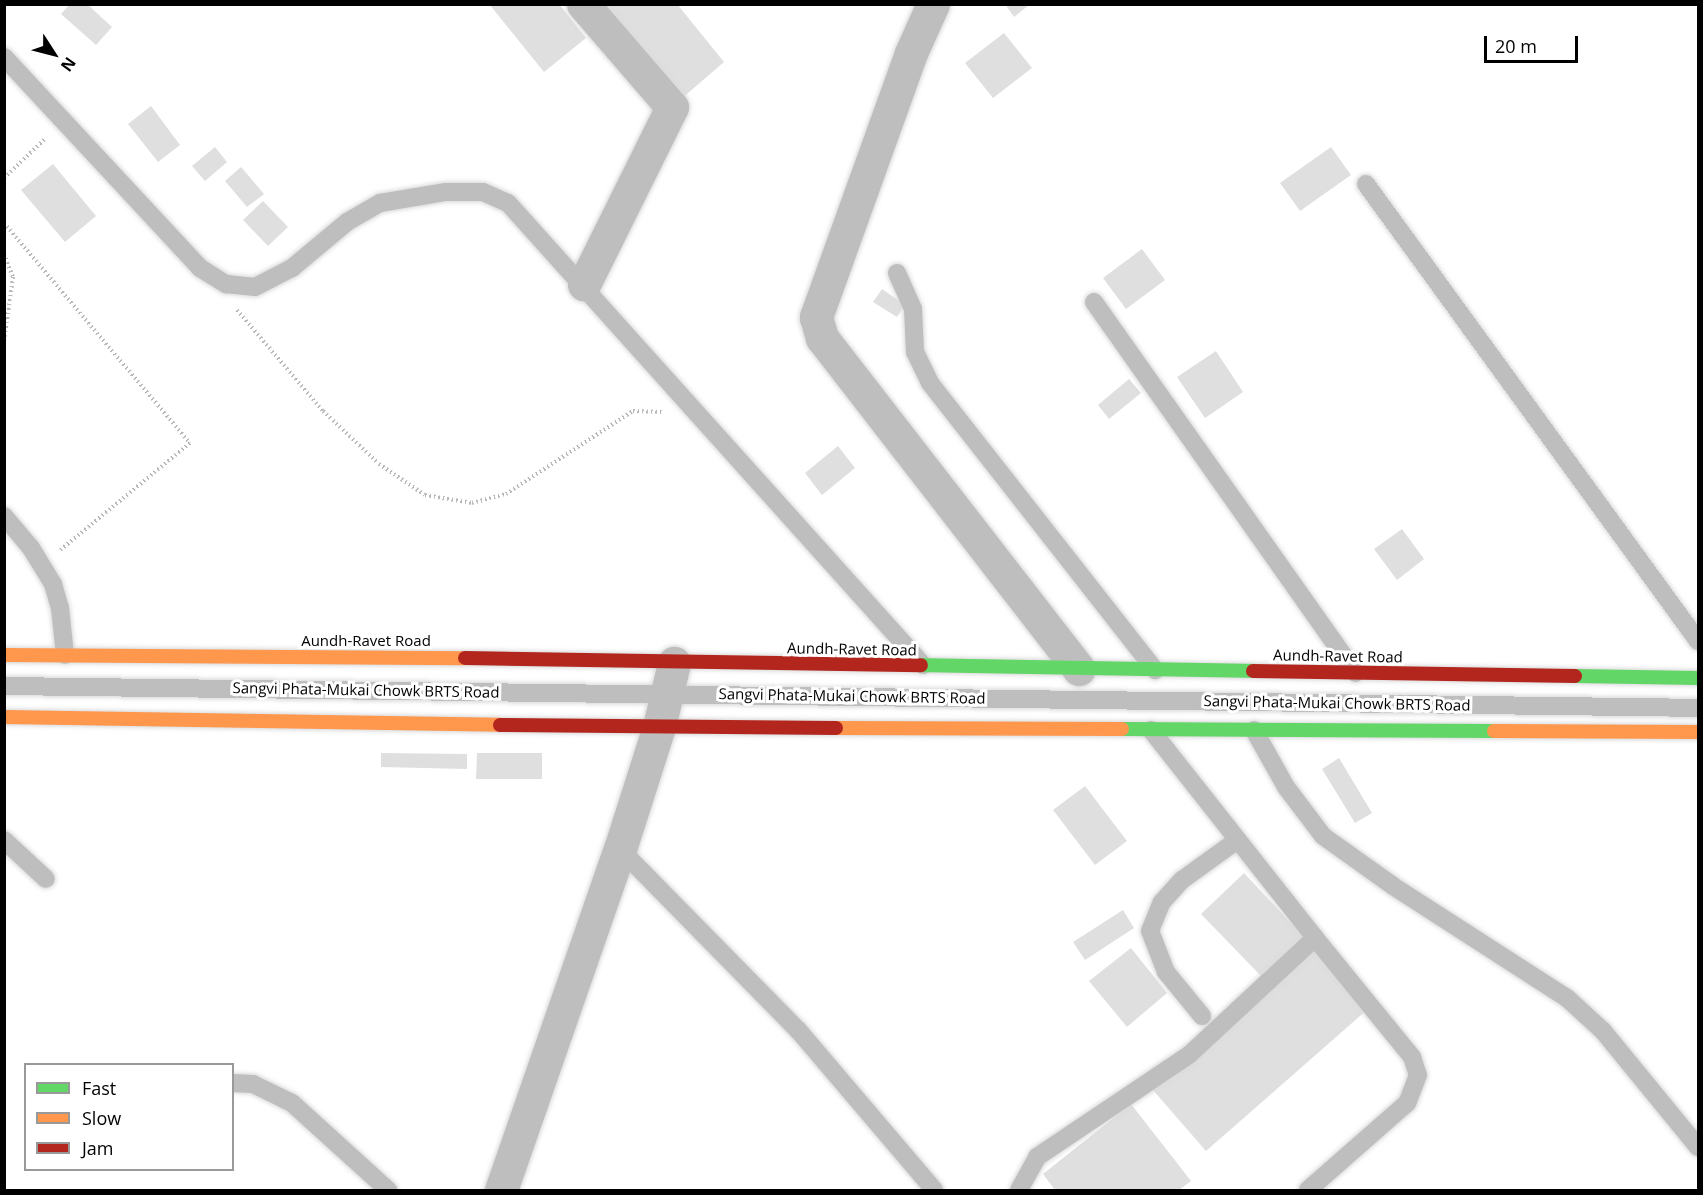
<!DOCTYPE html>
<html>
<head>
<meta charset="utf-8">
<style>
  body { margin:0 }
  #map { position:relative; width:1703px; height:1195px; overflow:hidden; background:#fff; font-family:"Open Sans",sans-serif }
  div>[style] { position:absolute }
  .building>* { inset:0; background:#dfdfdf }
  .path>* { height:4px; margin-top:-2px; transform-origin:0; background:repeating-linear-gradient(90deg,#b9b9b9 0 1.5px,transparent 0 4.5px) }
  .roads { filter:drop-shadow(0 0 2px #dbdbdb) drop-shadow(0 0 2px #dbdbdb) }
  .lane>* { height:18px; margin:-9px; padding:0 9px; transform-origin:9px; border-radius:9px; background:#bebebe }
  .street>* { height:33px; margin:-16.5px; padding:0 16.5px; transform-origin:16.5px; border-radius:16.5px; background:#bebebe }
  .fast>* { height:14px; margin:-7px; padding:0 7px; transform-origin:7px; border-radius:7px; background:#63d668 }
  .slow>* { height:14px; margin:-7px; padding:0 7px; transform-origin:7px; border-radius:7px; background:#ff974d }
  .jam>* { height:14px; margin:-7px; padding:0 7px; transform-origin:7px; border-radius:7px; background:#b3261e }
  span { translate:-50% -50%; white-space:nowrap; text-align:center; line-height:1.15; -webkit-text-stroke:6px #fff; paint-order:stroke }
  .street-label { font-size:15px; color:#000 }
  .frame { position:absolute; inset:0; border:6px solid #000; pointer-events:none }
  .legend { position:absolute; left:24px; top:1063px; width:210px; height:108px; box-sizing:border-box; background:#fff; border:2px solid #999; margin:0; padding:8px 10px; list-style:none; font-size:18px; color:#000 }
  .legend li { display:flex; align-items:center; gap:12px; height:30px }
  .legend b { width:30px; border:2px solid #999 }
  .north { position:absolute; left:24px; top:24px; width:60px; height:60px; -webkit-text-stroke:4px #fff; paint-order:stroke; rotate:126deg; font-size:16px; font-weight:700; line-height:24px; text-align:center; color:#000 }
  .north::after { content:''; display:block; margin:auto; width:21px; height:27px; background:#000; clip-path:polygon(50% 0,100% 100%,50% 72%,0 100%) }
  .scale { position:absolute; left:1484px; top:36px; width:94px; height:27px; box-sizing:border-box; border:3px solid #000; border-top:0; padding-left:8px; font-size:18px; line-height:21px; white-space:nowrap; color:#000; -webkit-text-stroke:4px #fff; paint-order:stroke }
</style>
</head>
<body>
<div id="map">
  <div class="building">
    <i style="clip-path:polygon(70px 4px,87px 4px,112px 27px,96px 45px,61px 14px)"></i>
    <i style="clip-path:polygon(489px 4px,559px 4px,586px 38px,544px 72px)"></i>
    <i style="clip-path:polygon(601px 4px,677px 4px,724px 62px,680px 100px)"></i>
    <i style="clip-path:polygon(1005px 4px,1030px 4px,1014px 17px)"></i>
    <i style="clip-path:polygon(1004px 33px,1032px 68px,993px 98px,965px 63px)"></i>
    <i style="clip-path:polygon(151px 106px,180px 145px,158px 162px,128px 124px)"></i>
    <i style="clip-path:polygon(215px 147px,227px 162px,205px 181px,192px 166px)"></i>
    <i style="clip-path:polygon(1331px 147px,1351px 175px,1300px 211px,1280px 183px)"></i>
    <i style="clip-path:polygon(53px 164px,96px 216px,65px 242px,21px 190px)"></i>
    <i style="clip-path:polygon(241px 167px,264px 194px,247px 207px,225px 181px)"></i>
    <i style="clip-path:polygon(263px 201px,288px 227px,268px 246px,243px 220px)"></i>
    <i style="clip-path:polygon(1142px 249px,1165px 280px,1126px 309px,1103px 278px)"></i>
    <i style="clip-path:polygon(882px 289px,905px 305px,897px 317px,873px 302px)"></i>
    <i style="clip-path:polygon(1216px 351px,1243px 392px,1205px 418px,1177px 377px)"></i>
    <i style="clip-path:polygon(1129px 379px,1141px 393px,1109px 419px,1098px 405px)"></i>
    <i style="clip-path:polygon(838px 446px,855px 468px,822px 495px,805px 473px)"></i>
    <i style="clip-path:polygon(1402px 529px,1424px 559px,1397px 580px,1374px 549px)"></i>
    <i style="clip-path:polygon(381px 753px,467px 754px,467px 769px,381px 767px)"></i>
    <i style="clip-path:polygon(477px 753px,542px 753px,542px 779px,476px 779px)"></i>
    <i style="clip-path:polygon(1339px 758px,1372px 813px,1355px 823px,1322px 769px)"></i>
    <i style="clip-path:polygon(1085px 786px,1127px 841px,1095px 865px,1053px 810px)"></i>
    <i style="clip-path:polygon(1244px 873px,1303px 936px,1261px 976px,1201px 914px)"></i>
    <i style="clip-path:polygon(1123px 910px,1134px 928px,1085px 960px,1073px 942px)"></i>
    <i style="clip-path:polygon(1313px 947px,1368px 1009px,1206px 1151px,1152px 1089px)"></i>
    <i style="clip-path:polygon(1131px 948px,1167px 993px,1127px 1027px,1089px 981px)"></i>
    <i style="clip-path:polygon(1131px 1104px,1191px 1181px,1179px 1190px,1055px 1190px,1043px 1174px)"></i>
  </div>
  <div class="path">
    <i style="left:4px;top:178px;width:58px;rotate:-43.6deg"></i>
    <i style="left:4px;top:223px;width:288px;rotate:49.8deg"></i>
    <i style="left:190px;top:443px;width:168px;rotate:140.5deg"></i>
    <i style="left:4px;top:254px;width:25px;rotate:69deg"></i>
    <i style="left:13px;top:277px;width:66px;rotate:97.9deg"></i>
    <i style="left:237px;top:310px;width:133px;rotate:49.6deg"></i>
    <i style="left:323px;top:411px;width:77px;rotate:43.4deg"></i>
    <i style="left:379px;top:464px;width:55px;rotate:34deg"></i>
    <i style="left:425px;top:495px;width:48px;rotate:9.7deg"></i>
    <i style="left:472px;top:503px;width:35px;rotate:-15deg"></i>
    <i style="left:506px;top:494px;width:152px;rotate:-33.2deg"></i>
    <i style="left:633px;top:411px;width:29px;rotate:2deg"></i>
  </div>
  <div class="roads">
    <div class="lane">
      <i style="left:4px;top:57px;width:288px;rotate:47.1deg"></i>
      <i style="left:200px;top:268px;width:31px;rotate:32deg"></i>
      <i style="left:226px;top:284px;width:29px;rotate:6deg"></i>
      <i style="left:255px;top:287px;width:42px;rotate:-27.2deg"></i>
      <i style="left:292px;top:268px;width:72px;rotate:-39.9deg"></i>
      <i style="left:347px;top:222px;width:38px;rotate:-30deg"></i>
      <i style="left:380px;top:203px;width:67px;rotate:-9.5deg"></i>
      <i style="left:446px;top:192px;width:37px"></i>
      <i style="left:483px;top:192px;width:27px;rotate:24deg"></i>
      <i style="left:508px;top:203px;width:621px;rotate:48.07deg"></i>
      <i style="left:1366px;top:184px;width:565px;rotate:54deg"></i>
      <i style="left:897px;top:273px;width:39px;rotate:66deg"></i>
      <i style="left:913px;top:309px;width:43px;rotate:87.3deg"></i>
      <i style="left:915px;top:352px;width:34px;rotate:64deg"></i>
      <i style="left:930px;top:383px;width:365px;rotate:51.9deg"></i>
      <i style="left:1094px;top:302px;width:454px;rotate:54.8deg"></i>
      <i style="left:4px;top:516px;width:42px;rotate:49.8deg"></i>
      <i style="left:31px;top:548px;width:42px;rotate:58.6deg"></i>
      <i style="left:53px;top:584px;width:25px;rotate:74deg"></i>
      <i style="left:60px;top:608px;width:47px;rotate:83.9deg"></i>
      <i style="left:4px;top:686px;width:1694px;rotate:0.74deg"></i>
      <i style="left:1151px;top:730px;width:265px;rotate:51.7deg"></i>
      <i style="left:1254px;top:730px;width:65px;rotate:60.7deg"></i>
      <i style="left:1286px;top:787px;width:61px;rotate:52.9deg"></i>
      <i style="left:1323px;top:836px;width:86px;rotate:35.5deg"></i>
      <i style="left:1393px;top:886px;width:207px;rotate:32.8deg"></i>
      <i style="left:1567px;top:998px;width:49px;rotate:42.5deg"></i>
      <i style="left:1603px;top:1031px;width:150px;rotate:50.7deg"></i>
      <i style="left:4px;top:840px;width:57px;rotate:42.9deg"></i>
      <i style="left:620px;top:849px;width:254px;rotate:45.5deg"></i>
      <i style="left:798px;top:1030px;width:210px;rotate:49.6deg"></i>
      <i style="left:1202px;top:1016px;width:57px;rotate:-129.3deg"></i>
      <i style="left:1166px;top:972px;width:44px;rotate:-111.3deg"></i>
      <i style="left:1150px;top:931px;width:31px;rotate:-68deg"></i>
      <i style="left:1162px;top:902px;width:30px;rotate:-48deg"></i>
      <i style="left:1182px;top:880px;width:67px;rotate:-35.8deg"></i>
      <i style="left:232px;top:1083px;width:21px;rotate:3deg"></i>
      <i style="left:253px;top:1084px;width:43px;rotate:26deg"></i>
      <i style="left:292px;top:1103px;width:130px;rotate:42.2deg"></i>
      <i style="left:1019px;top:1190px;width:38px;rotate:-61deg"></i>
      <i style="left:1037px;top:1157px;width:183px;rotate:-33.9deg"></i>
      <i style="left:1189px;top:1055px;width:172px;rotate:-42.9deg"></i>
      <i style="left:1315px;top:938px;width:154px;rotate:50.8deg"></i>
      <i style="left:1412px;top:1057px;width:19px;rotate:72deg"></i>
      <i style="left:1418px;top:1075px;width:30px;rotate:111deg"></i>
      <i style="left:1407px;top:1103px;width:132px;rotate:138.7deg"></i>
    </div>
    <div class="street">
      <i style="left:583px;top:4px;width:136px;rotate:49.2deg"></i>
      <i style="left:672px;top:107px;width:198px;rotate:116.4deg"></i>
      <i style="left:933px;top:4px;width:54px;rotate:114.2deg"></i>
      <i style="left:911px;top:53px;width:281px;rotate:109.8deg"></i>
      <i style="left:816px;top:317px;width:22px;rotate:74deg"></i>
      <i style="left:822px;top:338px;width:419px;rotate:52.2deg"></i>
      <i style="left:501px;top:1190px;width:361px;rotate:-70.8deg"></i>
      <i style="left:620px;top:849px;width:128px;rotate:-72.3deg"></i>
      <i style="left:659px;top:727px;width:66px;rotate:-76.8deg"></i>
    </div>
    <div class="fast">
      <i style="left:921px;top:665px;width:332px;rotate:1deg"></i>
      <i style="left:1575px;top:676px;width:123px;rotate:0.9deg"></i>
      <i style="left:1122px;top:729px;width:372px;rotate:0.3deg"></i>
    </div>
    <div class="slow">
      <i style="left:4px;top:655px;width:461px;rotate:0.4deg"></i>
      <i style="left:4px;top:717px;width:496px;rotate:0.9deg"></i>
      <i style="left:836px;top:728px;width:286px;rotate:0.2deg"></i>
      <i style="left:1494px;top:731px;width:204px;rotate:0.3deg"></i>
    </div>
    <div class="jam">
      <i style="left:465px;top:658px;width:456px;rotate:0.9deg"></i>
      <i style="left:1253px;top:671px;width:322px;rotate:0.9deg"></i>
      <i style="left:500px;top:725px;width:336px;rotate:0.5deg"></i>
    </div>
  </div>
  <div class="street-label">
    <span style="left:366px;top:641px">Aundh-Ravet Road</span>
    <span style="left:852px;top:649px;rotate:1deg">Aundh-Ravet Road</span>
    <span style="left:1338px;top:656px;rotate:1deg">Aundh-Ravet Road</span>
    <span style="left:366px;top:690px;rotate:1deg">Sangvi Phata-Mukai Chowk BRTS Road</span>
    <span style="left:852px;top:696px;rotate:1deg">Sangvi Phata-Mukai Chowk BRTS Road</span>
    <span style="left:1337px;top:703px;rotate:1deg">Sangvi Phata-Mukai Chowk BRTS Road</span>
  </div>
  <div class="frame"></div>
  <ul class="legend">
  <li><b style="height:8px;background:#63d668"></b>Fast</li>
  <li><b style="height:8px;background:#ff974d"></b>Slow</li>
  <li><b style="height:8px;background:#b3261e"></b>Jam</li>
  </ul>
  <div class="north">N</div>
  <div class="scale">20 m</div>
</div>
</body>
</html>
